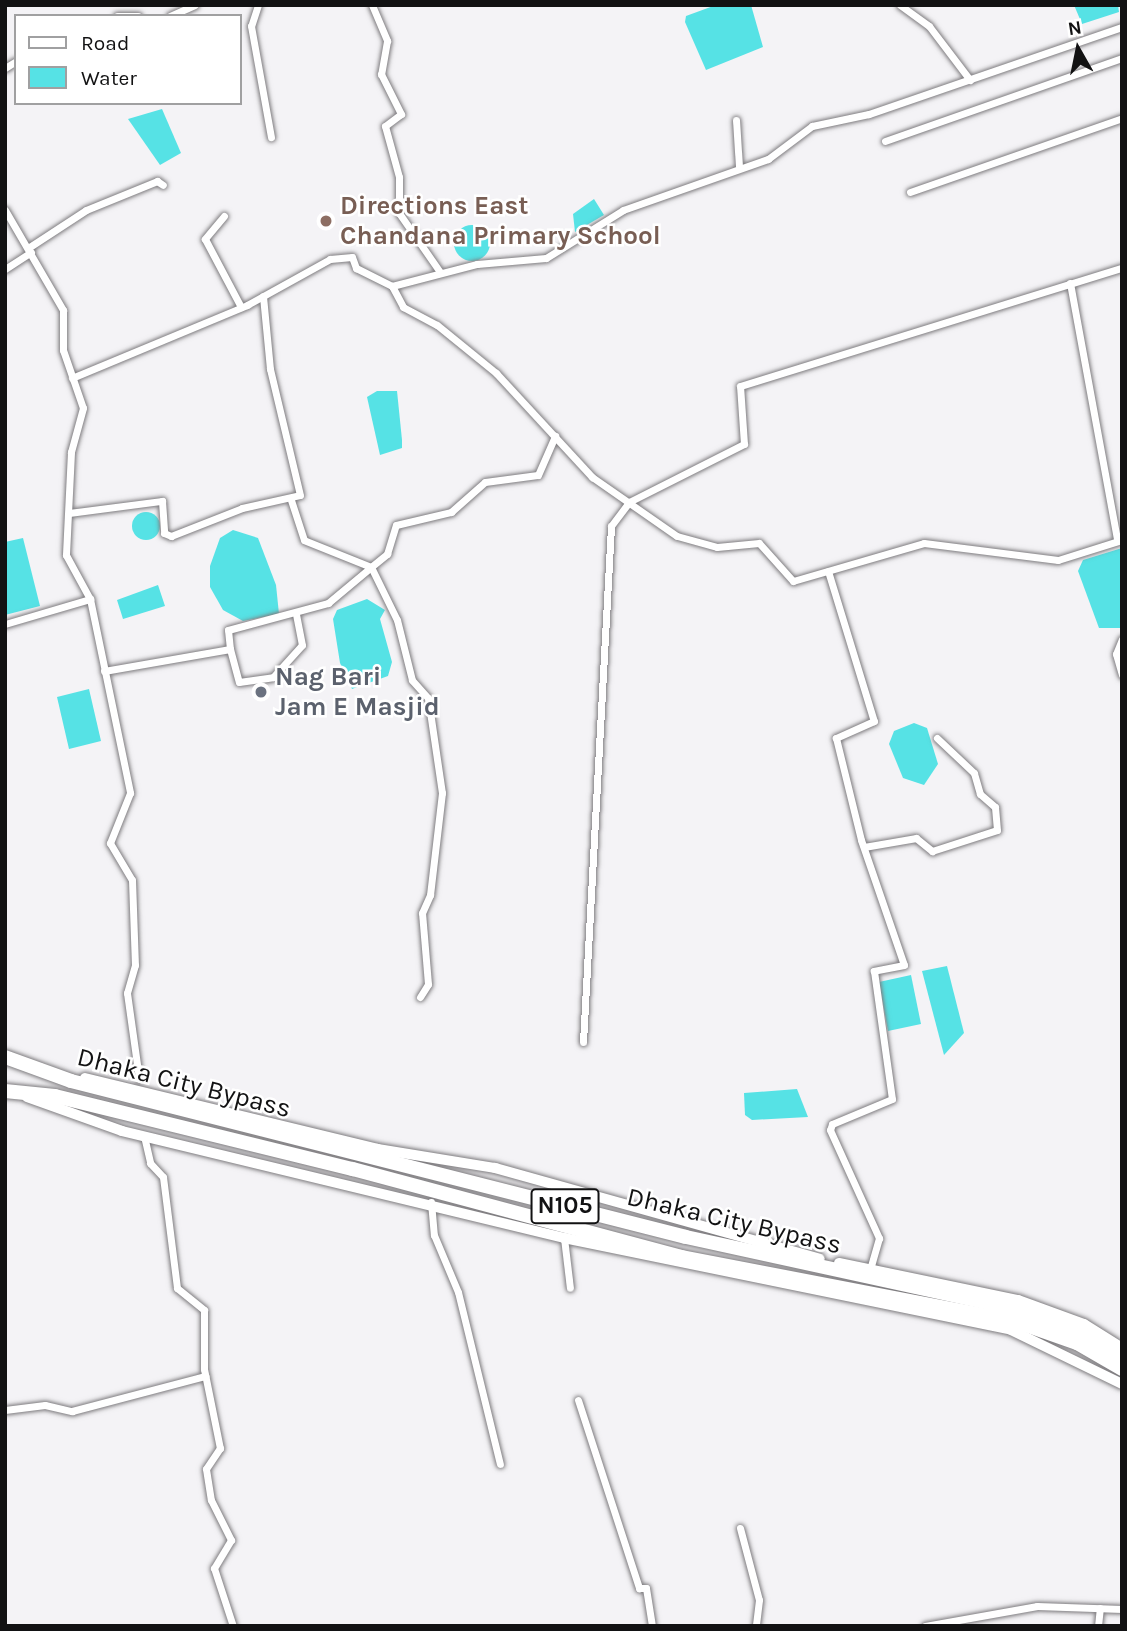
<!DOCTYPE html>
<html>
<head>
<meta charset="utf-8">
<style>
  body { margin:0 }
  #map { position:relative; width:1127px; height:1631px; overflow:hidden; background:#f4f3f6; font-family:Karla,sans-serif }
  div>[style] { position:absolute }
  .water>* { inset:0; background:#56e2e5 }
  .round { border-radius:50% }
  .roads { filter:drop-shadow(0 0 2px #7e7c7f) drop-shadow(0 0 2px #7e7c7f) }
  .street>* { height:7px; margin:-3.5px; padding:0 3.5px; transform-origin:3.5px; border-radius:3.5px; background:#fff }
  .secondary>* { height:10px; margin:-5px; padding:0 5px; transform-origin:5px; border-radius:5px; background:#fff }
  .highway>* { height:14px; margin:-7px; padding:0 7px; transform-origin:7px; border-radius:7px; background:#fff }
  .dots>* { width:19px; height:19px; translate:-50% -50%; box-sizing:border-box; border:4px solid #fff; border-radius:50% }
  span { translate:-50% -50%; white-space:nowrap; text-align:center; line-height:1.15; -webkit-text-stroke:5px #fff; paint-order:stroke }
  .shield-label span { padding:2px 5px; background:#fff; border:2px solid; border-radius:5px; -webkit-text-stroke-width:0 }
  .shield-label { font-size:24px; color:#121213; font-weight:700 }
  .education-label { font-size:26px; color:#785e54; font-weight:700 }
  .left { translate:0 -50%; text-align:left }
  .worship-label { font-size:26px; color:#5b616d; font-weight:700 }
  .street-label { font-size:26px; color:#121213 }
  .frame { position:absolute; inset:0; border:7px solid #121213; pointer-events:none }
  .legend { position:absolute; left:14px; top:14px; width:228px; height:91px; box-sizing:border-box; background:#fff; border:2px solid #a0a0a1; margin:0; padding:9px 12px; list-style:none; font-size:21px; color:#121213 }
  .legend li { display:flex; align-items:center; gap:14px; height:35px }
  .legend b { width:35px; border:2px solid #a0a0a1 }
  .north { position:absolute; left:1043px; top:14px; width:70px; height:70px; -webkit-text-stroke:5px #fff; paint-order:stroke; rotate:351deg; font-size:19px; font-weight:700; line-height:28px; text-align:center; color:#121213 }
  .north::after { content:''; display:block; margin:auto; width:24px; height:32px; background:#121213; clip-path:polygon(50% 0,100% 100%,50% 72%,0 100%) }
</style>
</head>
<body>
<div id="map">
  <div class="water">
    <i style="clip-path:polygon(716px 5px,751px 5px,763px 47px,706px 70px,685px 22px,686px 16px)"></i>
    <i style="clip-path:polygon(1074px 5px,1118px 5px,1119px 12px,1082px 24px)"></i>
    <i style="clip-path:polygon(162px 109px,181px 153px,160px 165px,128px 119px)"></i>
    <i style="clip-path:polygon(594px 199px,604px 215px,575px 232px,573px 214px)"></i>
    <i class="round" style="left:454px;top:225px;width:36px;height:36px"></i>
    <i style="clip-path:polygon(377px 391px,397px 391px,402px 440px,402px 448px,380px 455px,367px 397px)"></i>
    <i class="round" style="left:132px;top:512px;width:28px;height:28px"></i>
    <i style="clip-path:polygon(233px 530px,258px 538px,276px 585px,279px 614px,243px 621px,223px 610px,210px 587px,210px 566px,220px 538px)"></i>
    <i style="clip-path:polygon(23px 538px,40px 606px,5px 615px,5px 542px)"></i>
    <i style="clip-path:polygon(1122px 548px,1122px 628px,1099px 628px,1078px 571px,1083px 560px)"></i>
    <i style="clip-path:polygon(158px 585px,165px 606px,123px 619px,117px 600px)"></i>
    <i style="clip-path:polygon(367px 599px,385px 610px,380px 619px,392px 662px,388px 676px,352px 689px,340px 663px,333px 619px,337px 610px)"></i>
    <i style="clip-path:polygon(89px 689px,101px 741px,69px 749px,57px 697px)"></i>
    <i style="clip-path:polygon(914px 723px,927px 728px,938px 764px,924px 785px,903px 778px,889px 744px,894px 731px)"></i>
    <i style="clip-path:polygon(947px 966px,964px 1033px,944px 1055px,922px 971px)"></i>
    <i style="clip-path:polygon(911px 975px,921px 1024px,888px 1031px,879px 982px)"></i>
    <i style="clip-path:polygon(797px 1089px,808px 1117px,752px 1120px,745px 1115px,744px 1093px)"></i>
  </div>
  <div class="roads">
    <div class="street">
      <i style="left:258px;top:5px;width:22px;rotate:108deg"></i>
      <i style="left:251px;top:26px;width:113px;rotate:79.8deg"></i>
      <i style="left:372px;top:5px;width:39px;rotate:67deg"></i>
      <i style="left:387px;top:41px;width:34px;rotate:100deg"></i>
      <i style="left:381px;top:74px;width:45px;rotate:63.4deg"></i>
      <i style="left:401px;top:114px;width:20px;rotate:143deg"></i>
      <i style="left:385px;top:126px;width:53px;rotate:74.6deg"></i>
      <i style="left:399px;top:177px;width:36px;rotate:90deg"></i>
      <i style="left:399px;top:213px;width:72px;rotate:55.2deg"></i>
      <i style="left:900px;top:5px;width:36px;rotate:36deg"></i>
      <i style="left:929px;top:26px;width:68px;rotate:52.8deg"></i>
      <i style="left:117px;top:16px;width:21px"></i>
      <i style="left:170px;top:16px;width:27px;rotate:-24deg"></i>
      <i style="left:5px;top:68px;width:13px;rotate:-32deg"></i>
      <i style="left:736px;top:120px;width:46px;rotate:86.3deg"></i>
      <i style="left:885px;top:141px;width:251px;rotate:-19.3deg"></i>
      <i style="left:910px;top:192px;width:225px;rotate:-19.2deg"></i>
      <i style="left:5px;top:210px;width:116px;rotate:59.9deg"></i>
      <i style="left:63px;top:310px;width:40px;rotate:90deg"></i>
      <i style="left:63px;top:350px;width:61px;rotate:71deg"></i>
      <i style="left:83px;top:408px;width:46px;rotate:105.3deg"></i>
      <i style="left:71px;top:452px;width:103px;rotate:92.8deg"></i>
      <i style="left:66px;top:555px;width:50px;rotate:61.4deg"></i>
      <i style="left:90px;top:599px;width:198px;rotate:78.3deg"></i>
      <i style="left:130px;top:793px;width:54px;rotate:111.8deg"></i>
      <i style="left:110px;top:843px;width:43px;rotate:59.3deg"></i>
      <i style="left:132px;top:880px;width:85px;rotate:88deg"></i>
      <i style="left:135px;top:965px;width:29px;rotate:106deg"></i>
      <i style="left:127px;top:993px;width:86px;rotate:82deg"></i>
      <i style="left:224px;top:216px;width:30px;rotate:130deg"></i>
      <i style="left:205px;top:239px;width:77px;rotate:62.1deg"></i>
      <i style="left:28px;top:248px;width:69px;rotate:-33.2deg"></i>
      <i style="left:86px;top:210px;width:77px;rotate:-22.2deg"></i>
      <i style="left:157px;top:181px;width:7px;rotate:34deg"></i>
      <i style="left:5px;top:269px;width:31px;rotate:-33deg"></i>
      <i style="left:1070px;top:283px;width:261px;rotate:79.6deg"></i>
      <i style="left:392px;top:286px;width:88px;rotate:-14.5deg"></i>
      <i style="left:477px;top:264px;width:69px;rotate:-5deg"></i>
      <i style="left:546px;top:258px;width:91px;rotate:-31.9deg"></i>
      <i style="left:623px;top:210px;width:154px;rotate:-19.4deg"></i>
      <i style="left:768px;top:159px;width:55px;rotate:-36.9deg"></i>
      <i style="left:812px;top:126px;width:58px;rotate:-11.9deg"></i>
      <i style="left:869px;top:114px;width:268px;rotate:-19deg"></i>
      <i style="left:72px;top:378px;width:190px;rotate:-22.6deg"></i>
      <i style="left:247px;top:305px;width:95px;rotate:-29deg"></i>
      <i style="left:330px;top:259px;width:22px;rotate:-5deg"></i>
      <i style="left:352px;top:257px;width:12px;rotate:70deg"></i>
      <i style="left:356px;top:268px;width:40px;rotate:26.6deg"></i>
      <i style="left:392px;top:286px;width:24px;rotate:62deg"></i>
      <i style="left:403px;top:307px;width:38px;rotate:28deg"></i>
      <i style="left:437px;top:325px;width:76px;rotate:39.1deg"></i>
      <i style="left:496px;top:373px;width:142px;rotate:47.3deg"></i>
      <i style="left:592px;top:477px;width:103px;rotate:34.8deg"></i>
      <i style="left:677px;top:536px;width:41px;rotate:15.4deg"></i>
      <i style="left:717px;top:547px;width:42px;rotate:-5.4deg"></i>
      <i style="left:759px;top:543px;width:51px;rotate:48.2deg"></i>
      <i style="left:793px;top:581px;width:136px;rotate:-16.2deg"></i>
      <i style="left:924px;top:543px;width:135px;rotate:7.2deg"></i>
      <i style="left:1058px;top:560px;width:67px;rotate:-17.4deg"></i>
      <i style="left:69px;top:513px;width:94px;rotate:-7.4deg"></i>
      <i style="left:162px;top:501px;width:32px;rotate:86deg"></i>
      <i style="left:164px;top:533px;width:8px;rotate:23deg"></i>
      <i style="left:171px;top:536px;width:76px;rotate:-21.5deg"></i>
      <i style="left:242px;top:508px;width:59px;rotate:-12.6deg"></i>
      <i style="left:300px;top:495px;width:130px;rotate:-103.4deg"></i>
      <i style="left:270px;top:369px;width:73px;rotate:-95.5deg"></i>
      <i style="left:828px;top:571px;width:157px;rotate:73deg"></i>
      <i style="left:874px;top:721px;width:42px;rotate:155.9deg"></i>
      <i style="left:836px;top:738px;width:105px;rotate:76.2deg"></i>
      <i style="left:861px;top:840px;width:132px;rotate:71deg"></i>
      <i style="left:904px;top:965px;width:31px;rotate:169deg"></i>
      <i style="left:874px;top:971px;width:129px;rotate:82deg"></i>
      <i style="left:892px;top:1099px;width:65px;rotate:157.4deg"></i>
      <i style="left:832px;top:1124px;width:6px;rotate:108deg"></i>
      <i style="left:830px;top:1130px;width:119px;rotate:65.6deg"></i>
      <i style="left:879px;top:1238px;width:32px;rotate:106deg"></i>
      <i style="left:5px;top:624px;width:89px;rotate:-16.4deg"></i>
      <i style="left:1122px;top:639px;width:16px;rotate:112deg"></i>
      <i style="left:1116px;top:654px;width:22px;rotate:74deg"></i>
      <i style="left:230px;top:649px;width:34px;rotate:75deg"></i>
      <i style="left:239px;top:682px;width:34px;rotate:-8deg"></i>
      <i style="left:273px;top:677px;width:43px;rotate:-47.8deg"></i>
      <i style="left:302px;top:645px;width:31px;rotate:-101deg"></i>
      <i style="left:104px;top:671px;width:128px;rotate:-9.9deg"></i>
      <i style="left:230px;top:649px;width:19px;rotate:-96deg"></i>
      <i style="left:228px;top:630px;width:104px;rotate:-15.1deg"></i>
      <i style="left:328px;top:603px;width:56px;rotate:-39.9deg"></i>
      <i style="left:371px;top:567px;width:72px;rotate:-158.1deg"></i>
      <i style="left:304px;top:540px;width:42px;rotate:-108deg"></i>
      <i style="left:864px;top:847px;width:53px;rotate:-9.8deg"></i>
      <i style="left:916px;top:838px;width:21px;rotate:39deg"></i>
      <i style="left:932px;top:851px;width:68px;rotate:-17.9deg"></i>
      <i style="left:997px;top:830px;width:23px;rotate:-95deg"></i>
      <i style="left:995px;top:807px;width:20px;rotate:-139deg"></i>
      <i style="left:980px;top:794px;width:22px;rotate:-106deg"></i>
      <i style="left:974px;top:773px;width:51px;rotate:-136.6deg"></i>
      <i style="left:420px;top:997px;width:15px;rotate:-58deg"></i>
      <i style="left:428px;top:984px;width:71px;rotate:-94.8deg"></i>
      <i style="left:422px;top:913px;width:20px;rotate:-66deg"></i>
      <i style="left:430px;top:895px;width:103px;rotate:-83.3deg"></i>
      <i style="left:442px;top:793px;width:96px;rotate:-98.4deg"></i>
      <i style="left:428px;top:698px;width:24px;rotate:-132deg"></i>
      <i style="left:412px;top:680px;width:62px;rotate:-104deg"></i>
      <i style="left:397px;top:620px;width:59px;rotate:-116.1deg"></i>
      <i style="left:371px;top:567px;width:21px;rotate:-39deg"></i>
      <i style="left:387px;top:554px;width:30px;rotate:-73deg"></i>
      <i style="left:396px;top:525px;width:57px;rotate:-13.3deg"></i>
      <i style="left:451px;top:512px;width:45px;rotate:-41.4deg"></i>
      <i style="left:485px;top:482px;width:53px;rotate:-7.5deg"></i>
      <i style="left:538px;top:475px;width:43px;rotate:-66.4deg"></i>
      <i style="left:583px;top:1042px;width:517px;rotate:-86.89deg"></i>
      <i style="left:611px;top:526px;width:30px;rotate:-53deg"></i>
      <i style="left:629px;top:502px;width:129px;rotate:-26.8deg"></i>
      <i style="left:744px;top:444px;width:58px;rotate:-93.9deg"></i>
      <i style="left:740px;top:386px;width:400px;rotate:-17.2deg"></i>
      <i style="left:144px;top:1136px;width:28px;rotate:77deg"></i>
      <i style="left:150px;top:1163px;width:19px;rotate:47deg"></i>
      <i style="left:163px;top:1177px;width:112px;rotate:82.8deg"></i>
      <i style="left:177px;top:1288px;width:35px;rotate:39deg"></i>
      <i style="left:204px;top:1310px;width:59px;rotate:90deg"></i>
      <i style="left:204px;top:1369px;width:81px;rotate:78.6deg"></i>
      <i style="left:220px;top:1448px;width:25px;rotate:124deg"></i>
      <i style="left:206px;top:1469px;width:31px;rotate:81deg"></i>
      <i style="left:211px;top:1500px;width:45px;rotate:63.4deg"></i>
      <i style="left:231px;top:1540px;width:33px;rotate:121deg"></i>
      <i style="left:214px;top:1568px;width:61px;rotate:71.9deg"></i>
      <i style="left:431px;top:1202px;width:33px;rotate:85deg"></i>
      <i style="left:434px;top:1235px;width:62px;rotate:67.2deg"></i>
      <i style="left:458px;top:1292px;width:177px;rotate:76.3deg"></i>
      <i style="left:564px;top:1238px;width:50px;rotate:83.2deg"></i>
      <i style="left:578px;top:1400px;width:198px;rotate:72deg"></i>
      <i style="left:639px;top:1588px;width:7px"></i>
      <i style="left:646px;top:1588px;width:38px;rotate:81deg"></i>
      <i style="left:5px;top:1410px;width:40px;rotate:-7.1deg"></i>
      <i style="left:45px;top:1405px;width:28px;rotate:13deg"></i>
      <i style="left:72px;top:1411px;width:138px;rotate:-14.7deg"></i>
      <i style="left:740px;top:1528px;width:74px;rotate:75.2deg"></i>
      <i style="left:759px;top:1600px;width:26px;rotate:97deg"></i>
      <i style="left:925px;top:1626px;width:114px;rotate:-10.1deg"></i>
      <i style="left:1037px;top:1606px;width:85px;rotate:2deg"></i>
      <i style="left:1098px;top:1626px;width:18px;rotate:-84deg"></i>
    </div>
    <div class="secondary">
      <i style="left:85px;top:1078px;width:301px;rotate:13.6deg"></i>
      <i style="left:378px;top:1149px;width:119px;rotate:9.2deg"></i>
      <i style="left:495px;top:1168px;width:337px;rotate:15.6deg"></i>
      <i style="left:27px;top:1097px;width:101px;rotate:19.7deg"></i>
      <i style="left:122px;top:1131px;width:455px;rotate:13.6deg"></i>
      <i style="left:564px;top:1238px;width:456px;rotate:11.6deg"></i>
      <i style="left:1011px;top:1330px;width:123px;rotate:25.9deg"></i>
      <i style="left:839px;top:1263px;width:183px;rotate:11.7deg"></i>
      <i style="left:1018px;top:1300px;width:70px;rotate:20deg"></i>
      <i style="left:1084px;top:1324px;width:39px;rotate:32deg"></i>
    </div>
    <div class="highway">
      <i style="left:5px;top:1057px;width:70px;rotate:20deg"></i>
      <i style="left:71px;top:1081px;width:634px;rotate:14.23deg"></i>
      <i style="left:686px;top:1237px;width:338px;rotate:12.3deg"></i>
      <i style="left:1016px;top:1309px;width:68px;rotate:19deg"></i>
      <i style="left:1080px;top:1331px;width:49px;rotate:30.8deg"></i>
      <i style="left:5px;top:1091px;width:50px;rotate:5.7deg"></i>
      <i style="left:55px;top:1096px;width:307px;rotate:13.8deg"></i>
      <i style="left:353px;top:1169px;width:340px;rotate:15deg"></i>
      <i style="left:681px;top:1257px;width:339px;rotate:10.9deg"></i>
      <i style="left:1014px;top:1321px;width:67px;rotate:19.2deg"></i>
      <i style="left:1077px;top:1343px;width:52px;rotate:30deg"></i>
    </div>
  </div>
  <div class="dots">
    <i style="left:326px;top:221px;background:#8d6e63"></i>
    <i style="left:261px;top:692px;background:#6b7280"></i>
  </div>
  <div class="shield-label">
    <span style="left:565px;top:1206px">N105</span>
  </div>
  <div class="education-label">
    <span class="left" style="left:340px;top:221px">Directions East<br>Chandana Primary School</span>
  </div>
  <div class="worship-label">
    <span class="left" style="left:275px;top:692px">Nag Bari<br>Jam E Masjid</span>
  </div>
  <div class="street-label">
    <span style="left:184px;top:1083px;rotate:14deg">Dhaka City Bypass</span>
    <span style="left:734px;top:1221px;rotate:13deg">Dhaka City Bypass</span>
  </div>
  <div class="frame"></div>
  <ul class="legend">
  <li><b style="height:9px;background:#fff"></b>Road</li>
  <li><b style="height:19px;background:#56e2e5"></b>Water</li>
  </ul>
  <div class="north">N</div>
</div>
</body>
</html>
